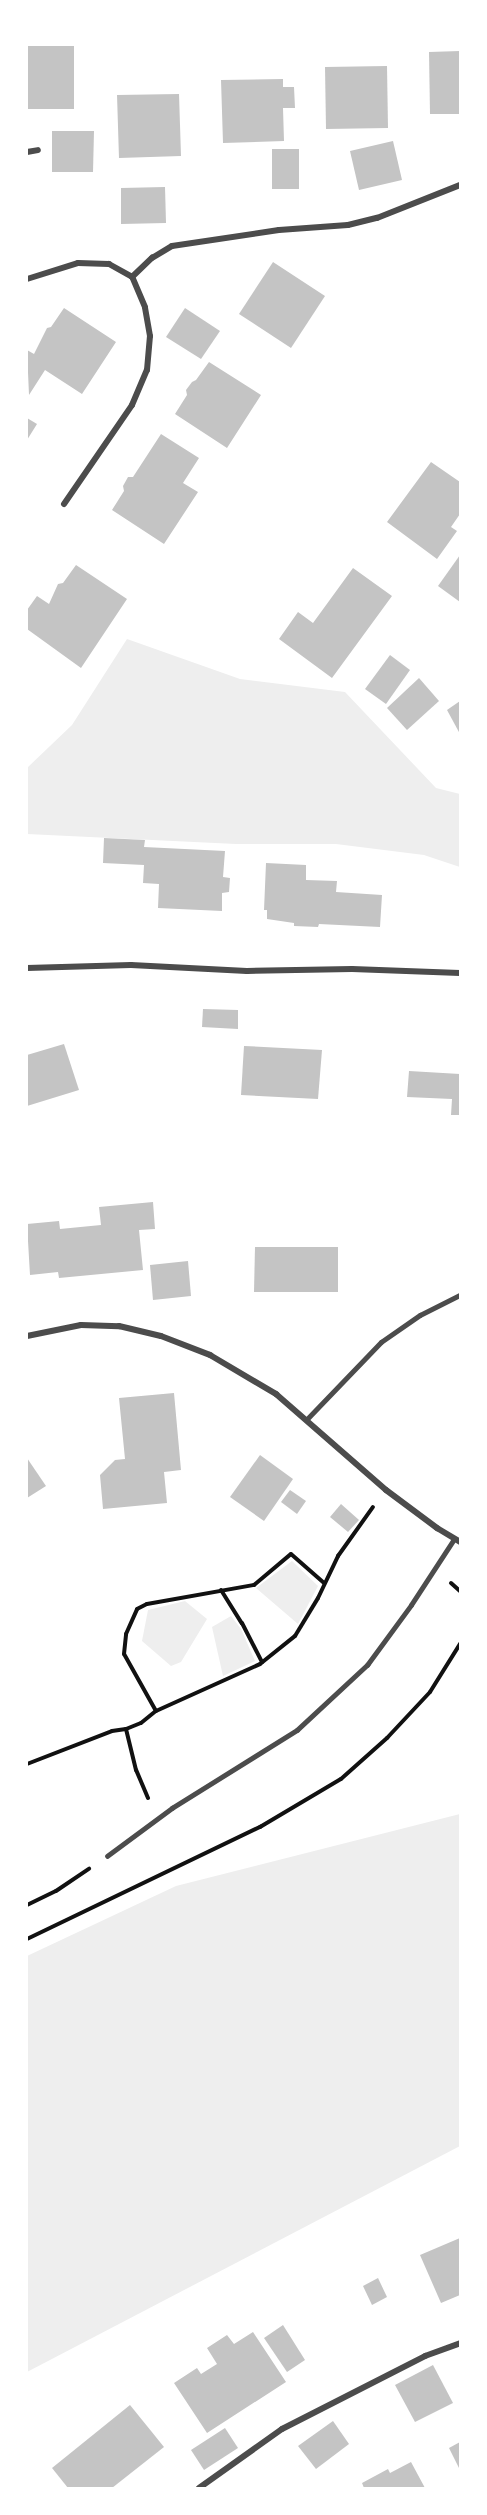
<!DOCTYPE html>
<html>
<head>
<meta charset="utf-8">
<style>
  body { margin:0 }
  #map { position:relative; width:487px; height:2515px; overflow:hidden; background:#fff; font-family:"Space Grotesk",sans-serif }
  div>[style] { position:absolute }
  .green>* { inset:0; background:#eee }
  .building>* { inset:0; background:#c4c4c4 }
  .path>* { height:4px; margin:-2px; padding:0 2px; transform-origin:2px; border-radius:2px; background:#111 }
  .service>* { height:4.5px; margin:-2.25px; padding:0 2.25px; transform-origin:2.25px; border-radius:2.25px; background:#4c4c4c }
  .minor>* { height:6px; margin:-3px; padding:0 3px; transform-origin:3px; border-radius:3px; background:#4c4c4c }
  span { translate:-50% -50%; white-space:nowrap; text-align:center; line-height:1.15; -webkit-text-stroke:6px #fff; paint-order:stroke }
  .frame { position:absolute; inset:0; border:28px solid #fff; pointer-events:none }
</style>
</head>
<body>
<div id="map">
  <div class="green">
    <i style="clip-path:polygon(127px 639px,240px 679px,345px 692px,436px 788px,460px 794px,460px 867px,424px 855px,336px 844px,236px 844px,27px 834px,27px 768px,72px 725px)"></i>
    <i style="clip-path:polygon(292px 1561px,318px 1586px,298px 1624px,256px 1588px)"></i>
    <i style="clip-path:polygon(185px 1601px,207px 1619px,181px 1662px,171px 1666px,142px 1641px,148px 1610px)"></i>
    <i style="clip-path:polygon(231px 1616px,241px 1629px,255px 1661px,223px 1676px,212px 1627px)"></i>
    <i style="clip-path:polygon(460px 1814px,460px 2146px,27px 2372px,27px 1956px,176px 1886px)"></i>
  </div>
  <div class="building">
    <i style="clip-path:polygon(27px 46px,74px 46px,74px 109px,27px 109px)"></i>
    <i style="clip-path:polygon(460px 51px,460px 114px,430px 114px,429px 52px)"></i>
    <i style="clip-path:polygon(387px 66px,388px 128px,326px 129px,325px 67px)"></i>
    <i style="clip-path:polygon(283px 79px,283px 87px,294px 87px,295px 108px,283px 108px,284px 141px,223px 143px,221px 80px)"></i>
    <i style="clip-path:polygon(179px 94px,181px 156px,119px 158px,117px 95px)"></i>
    <i style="clip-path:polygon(52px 131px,94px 131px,93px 172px,52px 172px)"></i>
    <i style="clip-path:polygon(393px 141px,402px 180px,359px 190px,350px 151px)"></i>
    <i style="clip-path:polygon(272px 149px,299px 149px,299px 189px,272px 189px)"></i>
    <i style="clip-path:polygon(165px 187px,166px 223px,121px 224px,121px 188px)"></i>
    <i style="clip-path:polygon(273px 262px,325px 296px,291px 348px,239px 314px)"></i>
    <i style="clip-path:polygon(64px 308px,116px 342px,82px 394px,45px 370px,29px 395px,27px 350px,34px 354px,47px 328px,51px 327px)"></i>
    <i style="clip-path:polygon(185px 308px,220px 331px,201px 359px,166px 337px)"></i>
    <i style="clip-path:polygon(209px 362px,261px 395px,227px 448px,175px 414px,187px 395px,186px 390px,192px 382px,196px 380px)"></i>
    <i style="clip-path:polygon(27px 418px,37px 424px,27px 440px)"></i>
    <i style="clip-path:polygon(161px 434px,199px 458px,183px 483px,198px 492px,164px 544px,112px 510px,124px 491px,123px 486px,128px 477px,133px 477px)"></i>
    <i style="clip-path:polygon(431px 462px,460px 482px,460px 514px,451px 527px,457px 531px,437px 559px,387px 522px)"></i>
    <i style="clip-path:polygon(460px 555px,460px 602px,438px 586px)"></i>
    <i style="clip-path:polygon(76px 565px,127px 599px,81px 668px,27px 629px,27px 610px,37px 596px,49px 604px,58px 584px,63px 583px)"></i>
    <i style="clip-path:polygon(353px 568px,392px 596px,332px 678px,279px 639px,298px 612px,313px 623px)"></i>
    <i style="clip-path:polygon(390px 655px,410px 670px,386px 704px,365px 689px)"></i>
    <i style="clip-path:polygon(419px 678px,439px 701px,407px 730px,387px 708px)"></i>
    <i style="clip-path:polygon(460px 701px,460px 734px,447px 710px)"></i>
    <i style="clip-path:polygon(104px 838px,145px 840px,144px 847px,225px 851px,223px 877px,230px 878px,229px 892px,222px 893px,222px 911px,158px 908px,159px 884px,143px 883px,144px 865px,103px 863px)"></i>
    <i style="clip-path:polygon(266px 863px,306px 865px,306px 880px,337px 881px,336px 892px,382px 895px,380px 927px,319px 924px,318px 927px,294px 926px,294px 923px,267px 919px,267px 910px,264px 910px)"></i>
    <i style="clip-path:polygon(203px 1009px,238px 1010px,238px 1029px,202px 1027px)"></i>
    <i style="clip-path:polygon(64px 1044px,79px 1090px,27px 1106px,27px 1055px)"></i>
    <i style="clip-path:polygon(244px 1046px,322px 1050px,318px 1099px,241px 1095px)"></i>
    <i style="clip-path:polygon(409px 1071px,460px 1074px,460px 1115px,451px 1115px,452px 1099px,407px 1097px)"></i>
    <i style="clip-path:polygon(153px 1202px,155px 1229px,139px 1230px,143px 1270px,59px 1278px,58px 1272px,30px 1275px,27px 1224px,59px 1221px,60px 1229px,101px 1225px,99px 1207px)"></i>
    <i style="clip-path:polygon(255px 1247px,338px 1247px,338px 1292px,254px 1292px)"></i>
    <i style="clip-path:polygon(188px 1261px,191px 1296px,153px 1300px,150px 1265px)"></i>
    <i style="clip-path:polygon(174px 1393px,181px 1470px,164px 1472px,167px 1503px,103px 1509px,100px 1475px,115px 1460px,125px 1459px,119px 1398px)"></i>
    <i style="clip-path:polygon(260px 1455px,293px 1479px,264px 1521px,230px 1497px)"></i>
    <i style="clip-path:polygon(27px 1458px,46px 1486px,27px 1498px)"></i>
    <i style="clip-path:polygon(290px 1490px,306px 1501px,297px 1514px,281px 1502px)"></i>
    <i style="clip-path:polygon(341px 1504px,359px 1520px,348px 1532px,330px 1517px)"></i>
    <i style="clip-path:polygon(460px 2238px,460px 2295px,441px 2303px,420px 2255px)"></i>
    <i style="clip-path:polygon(378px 2278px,387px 2297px,372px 2305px,363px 2286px)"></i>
    <i style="clip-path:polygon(283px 2325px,305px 2360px,287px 2372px,264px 2338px)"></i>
    <i style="clip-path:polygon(253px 2332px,286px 2382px,207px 2433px,174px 2383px,197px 2368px,201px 2374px,217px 2364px,207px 2348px,227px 2335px,234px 2344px)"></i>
    <i style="clip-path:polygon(433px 2365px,453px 2403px,415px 2422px,395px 2385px)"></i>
    <i style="clip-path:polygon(130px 2405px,164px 2447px,112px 2488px,68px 2488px,52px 2468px)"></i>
    <i style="clip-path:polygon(333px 2421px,349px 2444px,316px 2469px,298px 2446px)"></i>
    <i style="clip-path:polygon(225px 2428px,238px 2448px,204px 2470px,191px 2450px)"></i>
    <i style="clip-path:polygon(460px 2442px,460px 2470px,449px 2448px)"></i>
    <i style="clip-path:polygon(411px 2462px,425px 2488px,364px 2488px,362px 2483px,388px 2469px,390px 2473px)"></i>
  </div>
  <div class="path">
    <i style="left:451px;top:1583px;width:12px;rotate:42deg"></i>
    <i style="left:221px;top:1590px;width:39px;rotate:58deg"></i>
    <i style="left:242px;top:1623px;width:44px;rotate:62.9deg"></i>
    <i style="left:156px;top:1711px;width:65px;rotate:-119.3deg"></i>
    <i style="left:124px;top:1654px;width:20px;rotate:-84deg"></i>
    <i style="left:126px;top:1634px;width:27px;rotate:-66deg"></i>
    <i style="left:137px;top:1609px;width:11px;rotate:-27deg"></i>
    <i style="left:147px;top:1604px;width:109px;rotate:-10.1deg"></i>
    <i style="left:254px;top:1585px;width:48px;rotate:-40deg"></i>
    <i style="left:291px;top:1554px;width:44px;rotate:41.3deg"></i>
    <i style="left:27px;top:1764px;width:91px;rotate:-21.2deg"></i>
    <i style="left:112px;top:1731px;width:14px;rotate:-8deg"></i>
    <i style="left:148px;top:1798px;width:30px;rotate:-113deg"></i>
    <i style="left:136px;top:1770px;width:42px;rotate:-103.7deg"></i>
    <i style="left:126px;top:1729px;width:16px;rotate:-22deg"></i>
    <i style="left:141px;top:1723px;width:19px;rotate:-39deg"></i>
    <i style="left:156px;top:1711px;width:114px;rotate:-24.3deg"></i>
    <i style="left:260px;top:1664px;width:45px;rotate:-38.7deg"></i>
    <i style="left:295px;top:1636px;width:44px;rotate:-58.8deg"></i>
    <i style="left:318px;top:1598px;width:47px;rotate:-64.5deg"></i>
    <i style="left:338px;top:1556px;width:60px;rotate:-54.5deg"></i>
    <i style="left:27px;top:1905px;width:32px;rotate:-26deg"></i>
    <i style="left:56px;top:1891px;width:40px;rotate:-34deg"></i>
    <i style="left:27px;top:1939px;width:259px;rotate:-25.7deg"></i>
    <i style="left:260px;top:1827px;width:94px;rotate:-30.7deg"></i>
    <i style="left:341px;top:1779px;width:62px;rotate:-41.7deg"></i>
    <i style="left:387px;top:1738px;width:63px;rotate:-46.9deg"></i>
    <i style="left:430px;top:1692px;width:57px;rotate:-58deg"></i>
  </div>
  <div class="service">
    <i style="left:306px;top:1420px;width:108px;rotate:-46.1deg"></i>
    <i style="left:381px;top:1342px;width:47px;rotate:-34.7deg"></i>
    <i style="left:420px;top:1315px;width:45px;rotate:-26.6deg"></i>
    <i style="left:107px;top:1856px;width:81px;rotate:-36.4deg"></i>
    <i style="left:172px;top:1808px;width:147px;rotate:-32deg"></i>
    <i style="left:297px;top:1730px;width:96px;rotate:-42.9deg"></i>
    <i style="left:367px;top:1665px;width:74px;rotate:-53.7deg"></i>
    <i style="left:411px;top:1605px;width:79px;rotate:-56.9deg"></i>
  </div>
  <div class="minor">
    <i style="left:27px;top:152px;width:11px;rotate:-10deg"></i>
    <i style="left:27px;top:279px;width:53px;rotate:-17.4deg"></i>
    <i style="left:78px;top:263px;width:31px;rotate:2deg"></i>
    <i style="left:109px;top:264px;width:26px;rotate:29deg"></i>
    <i style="left:132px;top:277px;width:28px;rotate:-44deg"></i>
    <i style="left:152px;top:258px;width:23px;rotate:-31deg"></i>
    <i style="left:172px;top:246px;width:108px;rotate:-8.5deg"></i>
    <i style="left:279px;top:230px;width:69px;rotate:-4.1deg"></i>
    <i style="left:348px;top:225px;width:30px;rotate:-14deg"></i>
    <i style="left:377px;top:218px;width:89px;rotate:-21.7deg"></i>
    <i style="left:64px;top:504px;width:120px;rotate:-55.5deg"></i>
    <i style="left:132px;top:405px;width:38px;rotate:-67deg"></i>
    <i style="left:147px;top:370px;width:34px;rotate:-85deg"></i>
    <i style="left:150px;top:336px;width:29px;rotate:-100deg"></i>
    <i style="left:145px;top:307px;width:33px;rotate:-113deg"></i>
    <i style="left:27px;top:968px;width:104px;rotate:-1.7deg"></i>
    <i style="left:131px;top:965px;width:116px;rotate:3deg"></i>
    <i style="left:247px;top:971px;width:105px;rotate:-1.1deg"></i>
    <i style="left:352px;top:969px;width:108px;rotate:2.1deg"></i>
    <i style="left:27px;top:1336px;width:55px;rotate:-11.5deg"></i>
    <i style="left:81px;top:1325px;width:38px;rotate:2deg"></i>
    <i style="left:119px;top:1326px;width:43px;rotate:13.4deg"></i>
    <i style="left:161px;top:1336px;width:53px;rotate:21.2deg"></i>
    <i style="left:210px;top:1355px;width:77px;rotate:30.6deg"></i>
    <i style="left:276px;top:1394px;width:146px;rotate:41.1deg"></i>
    <i style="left:386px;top:1490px;width:64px;rotate:36.7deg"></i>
    <i style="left:437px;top:1528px;width:27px;rotate:31deg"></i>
    <i style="left:199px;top:2488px;width:102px;rotate:-35.4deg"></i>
    <i style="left:282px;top:2429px;width:161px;rotate:-27deg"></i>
    <i style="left:425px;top:2356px;width:37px;rotate:-20deg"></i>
  </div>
  <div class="frame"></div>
</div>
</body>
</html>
